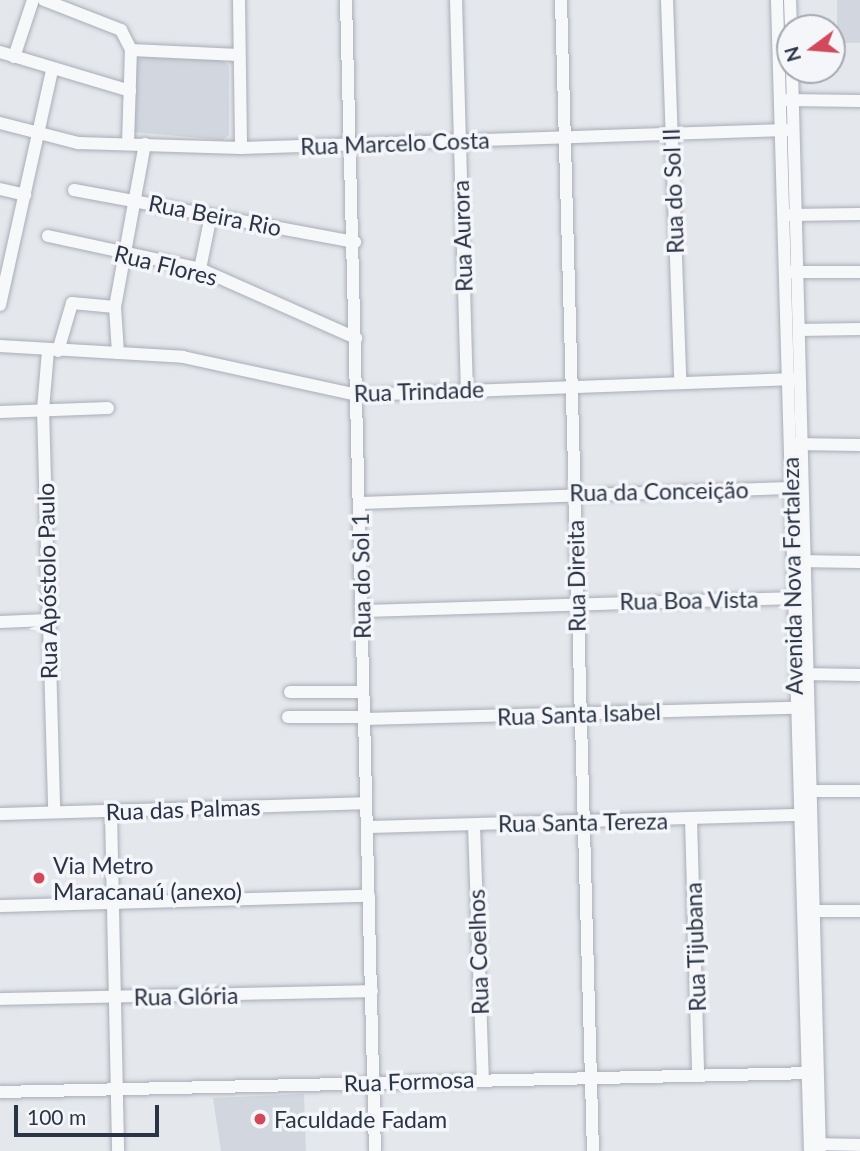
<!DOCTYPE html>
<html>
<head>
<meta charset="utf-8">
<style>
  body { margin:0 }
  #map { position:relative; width:860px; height:1151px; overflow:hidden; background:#e4e7ec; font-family:Lato,sans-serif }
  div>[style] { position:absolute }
  .built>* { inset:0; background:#d2d6de }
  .roads { filter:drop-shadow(0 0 2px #a9aeb7) drop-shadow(0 0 2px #a9aeb7) }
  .minor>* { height:12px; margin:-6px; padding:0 6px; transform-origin:6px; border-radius:6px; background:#f7f8fa }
  .dots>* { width:19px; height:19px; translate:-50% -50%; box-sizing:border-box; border:4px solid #f4f6f9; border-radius:50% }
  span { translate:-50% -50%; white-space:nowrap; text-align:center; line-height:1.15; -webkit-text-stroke:7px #f4f6f9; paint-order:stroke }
  .street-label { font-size:23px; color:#2b3445 }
  .poi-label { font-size:23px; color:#2b3445 }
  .left { translate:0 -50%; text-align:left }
  .north { position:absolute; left:776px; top:14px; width:70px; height:70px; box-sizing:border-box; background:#f4f6f9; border:2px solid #a4a8b1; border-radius:50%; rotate:254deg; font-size:19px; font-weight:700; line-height:28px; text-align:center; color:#2b3445 }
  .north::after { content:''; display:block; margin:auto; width:24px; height:32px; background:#d1495b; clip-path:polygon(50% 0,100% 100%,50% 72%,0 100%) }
  .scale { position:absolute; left:14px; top:1105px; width:145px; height:32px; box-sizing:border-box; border:4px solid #2b3445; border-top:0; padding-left:9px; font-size:21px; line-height:24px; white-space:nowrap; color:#2b3445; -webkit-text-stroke:5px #f4f6f9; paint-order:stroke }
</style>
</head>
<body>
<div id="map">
  <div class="built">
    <i style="clip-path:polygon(837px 0,860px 0,860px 43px,837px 43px)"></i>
    <i style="clip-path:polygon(142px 57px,222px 60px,229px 66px,229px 135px,223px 140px,132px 132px,136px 63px)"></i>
    <i style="clip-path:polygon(304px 1094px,306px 1151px,221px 1151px,213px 1098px)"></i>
  </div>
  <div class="roads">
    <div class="minor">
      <i style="left:44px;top:0;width:83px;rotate:21.3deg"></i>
      <i style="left:121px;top:30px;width:22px;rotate:63deg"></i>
      <i style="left:131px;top:50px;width:108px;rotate:2.7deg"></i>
      <i style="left:239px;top:0;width:148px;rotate:89.2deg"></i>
      <i style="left:346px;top:0;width:1151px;rotate:88.56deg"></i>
      <i style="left:456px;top:0;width:388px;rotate:88.4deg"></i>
      <i style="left:561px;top:0;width:1151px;rotate:88.41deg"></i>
      <i style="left:667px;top:0;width:381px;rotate:88deg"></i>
      <i style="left:777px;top:0;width:1151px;rotate:88.36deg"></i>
      <i style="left:790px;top:0;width:28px;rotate:88deg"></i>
      <i style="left:0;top:52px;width:136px;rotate:16.7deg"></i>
      <i style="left:14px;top:57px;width:60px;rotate:-71.6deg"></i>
      <i style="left:792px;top:70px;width:1081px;rotate:88.52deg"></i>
      <i style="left:787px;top:100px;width:73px;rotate:0.8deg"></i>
      <i style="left:0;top:123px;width:81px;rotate:14.4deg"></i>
      <i style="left:78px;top:143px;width:163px;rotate:1.8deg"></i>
      <i style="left:241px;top:148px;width:545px;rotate:-1.89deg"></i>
      <i style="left:128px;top:144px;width:94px;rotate:-88.2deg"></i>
      <i style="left:0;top:189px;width:26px;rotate:13deg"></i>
      <i style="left:74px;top:190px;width:286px;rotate:10.5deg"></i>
      <i style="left:790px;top:215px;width:70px;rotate:-0.8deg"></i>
      <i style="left:48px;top:236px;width:156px;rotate:12.2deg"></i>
      <i style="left:200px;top:269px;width:171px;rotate:23.9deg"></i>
      <i style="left:200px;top:269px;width:55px;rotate:-78.5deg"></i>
      <i style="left:790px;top:272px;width:70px"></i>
      <i style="left:0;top:305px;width:241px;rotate:-77.5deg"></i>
      <i style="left:799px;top:330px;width:61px;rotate:-0.9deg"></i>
      <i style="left:0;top:346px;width:183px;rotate:3.4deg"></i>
      <i style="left:183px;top:357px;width:179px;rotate:12.3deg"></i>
      <i style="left:358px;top:395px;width:438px;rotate:-2.1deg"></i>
      <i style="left:48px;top:351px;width:58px;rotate:94.9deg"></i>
      <i style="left:43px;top:409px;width:403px;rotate:88.4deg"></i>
      <i style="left:58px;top:351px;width:50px;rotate:-73.7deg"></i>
      <i style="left:72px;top:303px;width:43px;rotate:5.3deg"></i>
      <i style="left:118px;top:353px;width:46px;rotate:-93.7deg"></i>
      <i style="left:115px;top:307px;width:166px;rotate:-79.6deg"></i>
      <i style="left:0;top:412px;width:108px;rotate:-2.1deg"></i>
      <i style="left:794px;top:444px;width:66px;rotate:0.9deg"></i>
      <i style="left:360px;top:503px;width:430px;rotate:-2deg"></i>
      <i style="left:797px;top:561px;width:63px;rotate:0.9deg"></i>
      <i style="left:362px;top:611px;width:437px;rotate:-1.7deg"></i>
      <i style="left:0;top:622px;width:48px;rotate:-2.4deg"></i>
      <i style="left:801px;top:674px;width:59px;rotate:1deg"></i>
      <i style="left:290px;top:692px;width:73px"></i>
      <i style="left:288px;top:717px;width:75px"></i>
      <i style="left:364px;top:719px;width:431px;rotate:-1.5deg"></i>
      <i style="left:805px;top:791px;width:55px"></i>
      <i style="left:111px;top:812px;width:339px;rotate:88.8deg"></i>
      <i style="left:0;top:814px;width:366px;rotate:-1.7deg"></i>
      <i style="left:691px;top:819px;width:256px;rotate:88.4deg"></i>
      <i style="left:474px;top:825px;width:254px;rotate:88deg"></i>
      <i style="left:367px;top:827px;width:431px;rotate:-1.6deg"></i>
      <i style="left:0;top:906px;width:369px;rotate:-1.6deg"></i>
      <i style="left:808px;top:911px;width:52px"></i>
      <i style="left:0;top:999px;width:372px;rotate:-1.2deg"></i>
      <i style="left:0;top:1092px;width:815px;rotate:-1.34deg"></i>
      <i style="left:813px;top:1144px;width:47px;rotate:1.2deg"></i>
    </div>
  </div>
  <div class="dots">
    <i style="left:39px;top:878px;background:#d1495b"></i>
    <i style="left:260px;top:1119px;background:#d1495b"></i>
  </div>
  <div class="street-label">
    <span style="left:395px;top:143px;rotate:-2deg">Rua Marcelo Costa</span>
    <span style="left:673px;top:191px;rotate:-92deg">Rua do Sol II</span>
    <span style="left:215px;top:215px;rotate:11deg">Rua Beira Rio</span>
    <span style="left:462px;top:236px;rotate:-92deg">Rua Aurora</span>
    <span style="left:166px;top:265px;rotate:14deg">Rua Flores</span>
    <span style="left:419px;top:391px;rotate:-2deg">Rua Trindade</span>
    <span style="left:659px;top:491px;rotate:-1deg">Rua da Conceição</span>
    <span style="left:361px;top:576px;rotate:-91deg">Rua do Sol 1</span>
    <span style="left:576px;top:576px;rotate:-91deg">Rua Direita</span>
    <span style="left:792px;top:576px;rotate:-91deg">Avenida Nova Fortaleza</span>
    <span style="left:47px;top:581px;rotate:-91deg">Rua Apóstolo Paulo</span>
    <span style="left:689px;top:600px;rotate:-1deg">Rua Boa Vista</span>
    <span style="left:579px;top:714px;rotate:-2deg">Rua Santa Isabel</span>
    <span style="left:183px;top:809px;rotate:-2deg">Rua das Palmas</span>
    <span style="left:583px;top:822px;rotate:-1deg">Rua Santa Tereza</span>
    <span style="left:695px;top:947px;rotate:-92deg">Rua Tijubana</span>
    <span style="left:478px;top:952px;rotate:-92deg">Rua Coelhos</span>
    <span style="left:186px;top:996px;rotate:-1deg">Rua Glória</span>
    <span style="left:409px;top:1081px;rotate:-2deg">Rua Formosa</span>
  </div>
  <div class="poi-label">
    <span class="left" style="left:53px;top:878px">Via Metro<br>Maracanaú (anexo)</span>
    <span class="left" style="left:274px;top:1119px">Faculdade Fadam</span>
  </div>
  <div class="north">N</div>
  <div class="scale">100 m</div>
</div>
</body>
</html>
